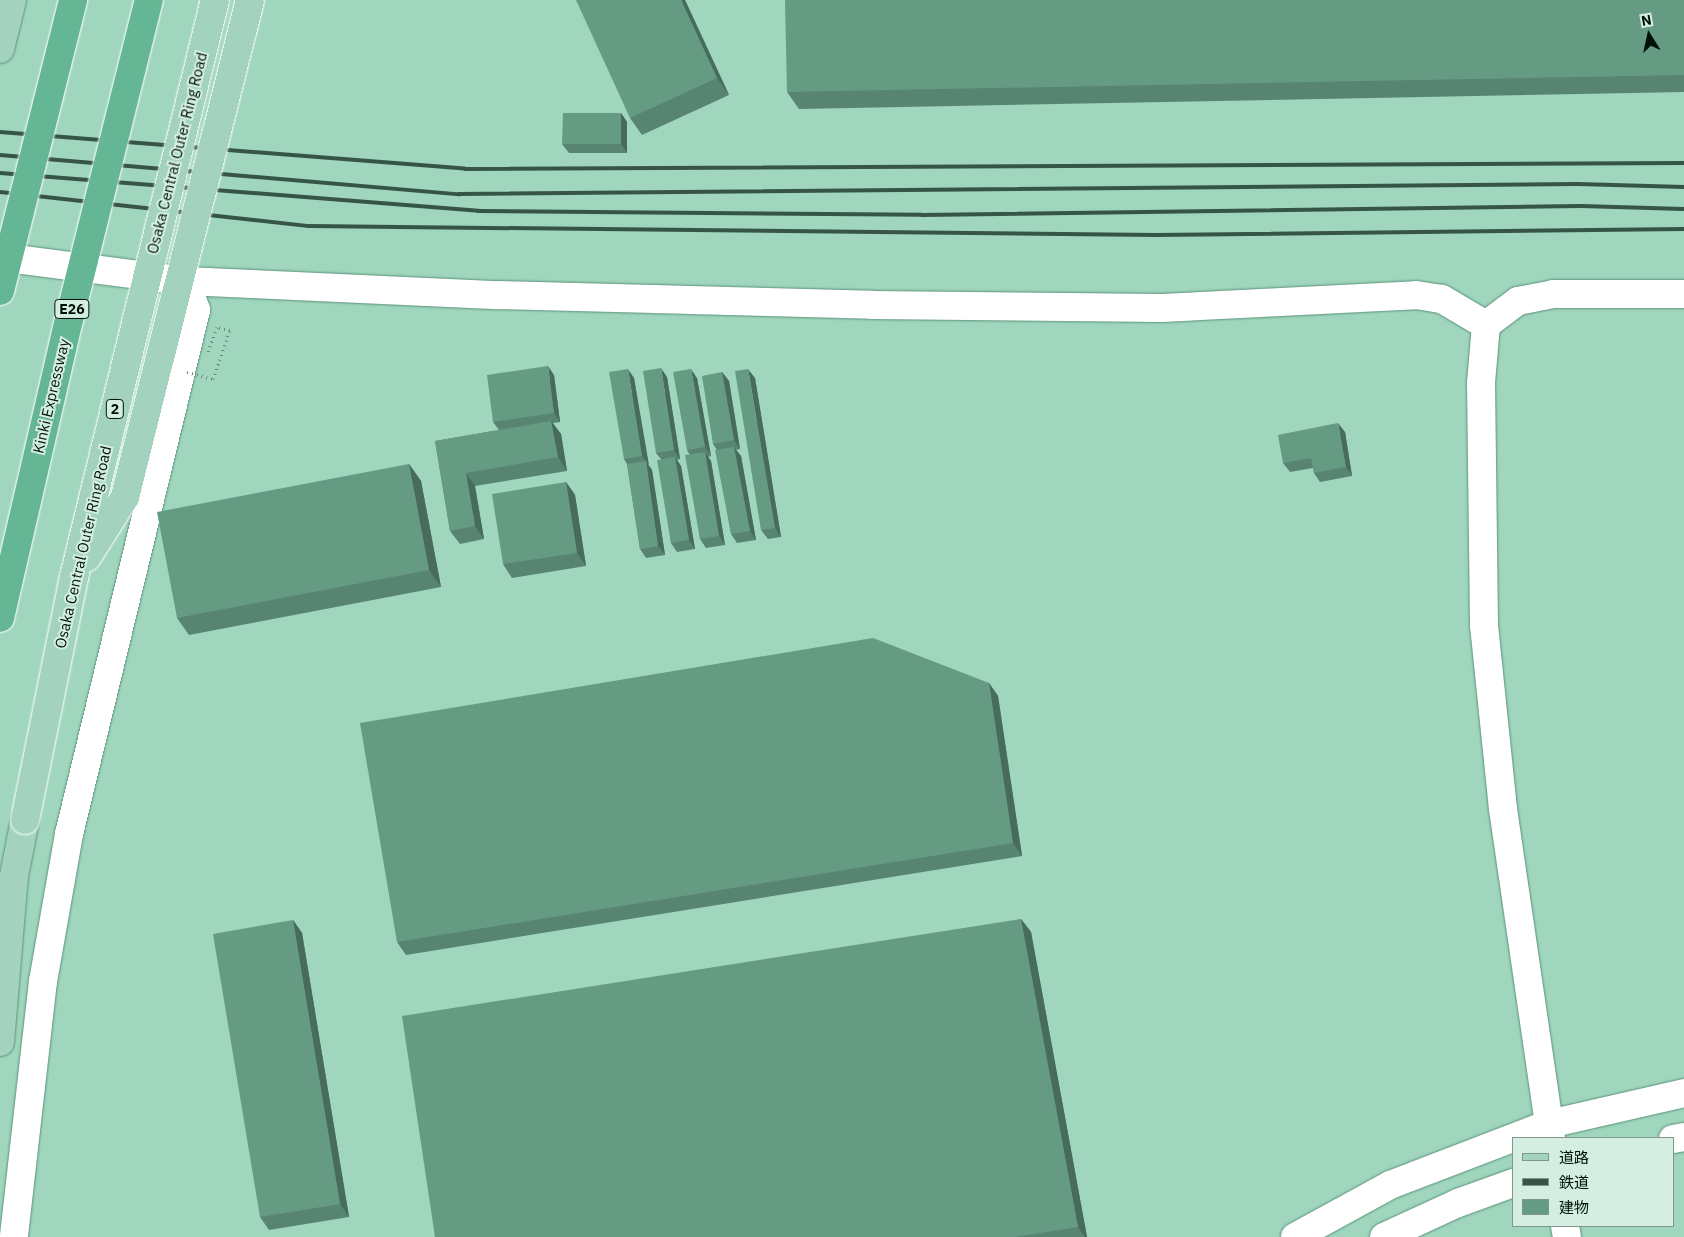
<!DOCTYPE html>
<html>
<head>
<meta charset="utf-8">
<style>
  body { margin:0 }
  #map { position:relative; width:1684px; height:1237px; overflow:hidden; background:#9fd6bd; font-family:"IBM Plex Sans","Noto Sans JP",sans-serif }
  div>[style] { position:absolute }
  .roads { filter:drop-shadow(0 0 1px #5d927b) drop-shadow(0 0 1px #5d927b) }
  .minor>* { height:28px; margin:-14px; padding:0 14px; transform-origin:14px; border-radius:14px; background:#fff }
  .tertiary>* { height:28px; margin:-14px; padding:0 14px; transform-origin:14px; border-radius:14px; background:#fff }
  .primary>* { height:28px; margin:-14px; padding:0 14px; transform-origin:14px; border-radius:14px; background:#a3d3bf }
  .rail>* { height:4px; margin:-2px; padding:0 2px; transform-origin:2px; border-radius:2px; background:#365547 }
  .path-bridge>* { height:3px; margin-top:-1.5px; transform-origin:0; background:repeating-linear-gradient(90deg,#608976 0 1px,transparent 0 5px) }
  .bridges { filter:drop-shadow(0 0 1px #fff) drop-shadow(0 0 1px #fff) }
  .primary-bridge>* { height:28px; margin:-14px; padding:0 14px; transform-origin:14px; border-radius:14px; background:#a3d3bf }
  .motorway-bridge>* { height:28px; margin:-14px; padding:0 14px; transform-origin:14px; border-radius:14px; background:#65b694 }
  .wall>* { inset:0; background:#588571 }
  .shaded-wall>* { inset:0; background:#476c5c }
  .building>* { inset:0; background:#669b83 }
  span { translate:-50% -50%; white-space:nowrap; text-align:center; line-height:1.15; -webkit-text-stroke:4px #d4efe2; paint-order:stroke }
  .shield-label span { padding:1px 4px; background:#d4efe2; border:1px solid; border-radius:4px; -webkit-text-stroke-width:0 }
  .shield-label { font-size:14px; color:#00120a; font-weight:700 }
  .street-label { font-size:15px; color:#00120a }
  .legend { position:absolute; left:1512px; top:1137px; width:162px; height:90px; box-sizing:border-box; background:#d4efe2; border:1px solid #7f978c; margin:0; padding:6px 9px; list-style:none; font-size:15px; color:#00120a }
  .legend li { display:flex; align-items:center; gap:10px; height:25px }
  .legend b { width:25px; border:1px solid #7f978c }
  .north { position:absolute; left:1624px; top:10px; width:50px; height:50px; -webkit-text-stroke:4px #d4efe2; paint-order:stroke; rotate:350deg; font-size:14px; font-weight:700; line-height:20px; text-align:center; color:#00120a }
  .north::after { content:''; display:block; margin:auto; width:18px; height:22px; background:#00120a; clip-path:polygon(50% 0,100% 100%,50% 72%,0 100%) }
</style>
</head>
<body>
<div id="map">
  <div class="roads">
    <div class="minor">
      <i style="left:0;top:257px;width:188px;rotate:7.4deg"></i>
      <i style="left:186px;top:281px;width:31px;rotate:71deg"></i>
      <i style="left:196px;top:310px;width:539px;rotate:103.62deg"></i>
      <i style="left:69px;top:834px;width:149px;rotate:100deg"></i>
      <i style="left:43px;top:981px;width:258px;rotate:96.5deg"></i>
      <i style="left:186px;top:281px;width:312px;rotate:2.6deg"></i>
      <i style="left:498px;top:295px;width:374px;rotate:1.5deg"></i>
      <i style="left:872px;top:305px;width:290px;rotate:0.6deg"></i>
      <i style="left:1162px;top:308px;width:254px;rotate:-2.9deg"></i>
      <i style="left:1416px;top:295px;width:26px;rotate:9deg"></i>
      <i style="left:1442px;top:299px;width:51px;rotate:30.6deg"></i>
      <i style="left:1565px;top:1226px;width:11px;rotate:80deg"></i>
    </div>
    <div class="tertiary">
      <i style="left:1551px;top:1138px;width:332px;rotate:-98.3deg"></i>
      <i style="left:1503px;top:809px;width:184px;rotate:-95.9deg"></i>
      <i style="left:1484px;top:626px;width:243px;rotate:-90.7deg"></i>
      <i style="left:1481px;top:383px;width:58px;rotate:-85.1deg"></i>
      <i style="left:1486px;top:325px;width:40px;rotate:-37deg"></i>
      <i style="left:1518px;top:301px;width:36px;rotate:-11deg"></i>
      <i style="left:1553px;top:294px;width:131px"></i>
      <i style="left:1673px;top:1139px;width:11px;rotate:-10deg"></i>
      <i style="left:1295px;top:1237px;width:108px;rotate:-28.7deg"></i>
      <i style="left:1390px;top:1185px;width:170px;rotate:-21deg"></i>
      <i style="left:1549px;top:1124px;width:139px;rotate:-12.9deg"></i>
      <i style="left:1384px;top:1237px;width:81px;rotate:-24.7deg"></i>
      <i style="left:1458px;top:1203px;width:59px;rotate:-20deg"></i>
    </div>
    <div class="primary">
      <i style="left:0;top:49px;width:50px;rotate:-76.2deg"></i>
      <i style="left:0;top:1042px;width:167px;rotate:-85.2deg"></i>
      <i style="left:14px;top:876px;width:57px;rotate:-78.9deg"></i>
    </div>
  </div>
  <div class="rail">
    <i style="left:0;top:132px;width:466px;rotate:4.5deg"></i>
    <i style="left:465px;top:169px;width:1219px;rotate:-0.28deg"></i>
    <i style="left:0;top:155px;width:461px;rotate:4.9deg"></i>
    <i style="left:459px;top:194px;width:1119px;rotate:-0.51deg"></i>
    <i style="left:1578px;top:184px;width:106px;rotate:1.6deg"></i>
    <i style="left:0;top:173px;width:480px;rotate:4.5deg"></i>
    <i style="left:478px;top:211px;width:444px;rotate:0.5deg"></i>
    <i style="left:922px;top:215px;width:659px;rotate:-0.78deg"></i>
    <i style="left:1581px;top:206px;width:103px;rotate:1.7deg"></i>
    <i style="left:0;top:192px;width:311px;rotate:6.3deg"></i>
    <i style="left:309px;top:226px;width:847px;rotate:0.61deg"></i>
    <i style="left:1156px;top:235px;width:528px;rotate:-0.65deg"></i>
  </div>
  <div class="path-bridge">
    <i style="left:187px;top:372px;width:27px;rotate:15deg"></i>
    <i style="left:213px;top:379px;width:52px;rotate:-70.9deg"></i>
    <i style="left:230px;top:330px;width:13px;rotate:-167deg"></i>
    <i style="left:217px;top:327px;width:30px;rotate:110deg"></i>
  </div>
  <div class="bridges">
    <div class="primary-bridge">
      <i style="left:87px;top:557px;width:71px;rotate:-57.7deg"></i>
      <i style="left:125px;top:497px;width:512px;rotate:-75.88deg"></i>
      <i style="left:25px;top:820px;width:248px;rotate:-78.6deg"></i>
      <i style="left:74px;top:577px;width:594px;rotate:-76.27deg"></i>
    </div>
    <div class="motorway-bridge">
      <i style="left:0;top:291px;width:300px;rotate:-75.9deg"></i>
      <i style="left:0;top:618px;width:306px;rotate:-77deg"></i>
      <i style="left:69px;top:320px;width:330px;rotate:-76deg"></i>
    </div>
  </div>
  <div class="wall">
    <i style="clip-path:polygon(685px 0,729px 95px,642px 135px,630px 118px)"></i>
    <i style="clip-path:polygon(1684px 0,1684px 92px,799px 109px,787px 92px)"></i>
    <i style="clip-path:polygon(621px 113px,627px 122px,627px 153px,569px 153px,562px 144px)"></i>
    <i style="clip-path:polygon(722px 372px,729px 381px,740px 449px,736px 450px,741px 456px,756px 540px,737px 543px,731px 534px,717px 450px,713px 444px)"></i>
    <i style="clip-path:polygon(554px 375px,560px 422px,553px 423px,561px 434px,567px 471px,475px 486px,484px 539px,460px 544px,450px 531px,435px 441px,499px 430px,493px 422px)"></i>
    <i style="clip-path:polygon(667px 377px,680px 459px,677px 460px,681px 466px,695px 549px,677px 552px,671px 543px,661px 459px,656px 453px)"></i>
    <i style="clip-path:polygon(634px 378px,648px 465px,652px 470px,665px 555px,646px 558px,640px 549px,627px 464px,624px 459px)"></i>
    <i style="clip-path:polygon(697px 378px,711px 456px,708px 457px,711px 461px,725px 545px,706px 548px,700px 539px,690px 455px,687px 450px)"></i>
    <i style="clip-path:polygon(755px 378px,781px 537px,768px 539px,761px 530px)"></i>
    <i style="clip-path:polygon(1345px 432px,1352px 476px,1320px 482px,1314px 473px,1313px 468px,1290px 472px,1283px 463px)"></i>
    <i style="clip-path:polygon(409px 464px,421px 481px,441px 587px,189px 635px,177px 618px)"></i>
    <i style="clip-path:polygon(566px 482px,575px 495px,586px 566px,512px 578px,503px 564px)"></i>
    <i style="clip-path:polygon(989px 683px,998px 696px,1022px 856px,406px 955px,397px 942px)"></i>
    <i style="clip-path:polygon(1021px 919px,1031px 932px,1087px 1237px,435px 1237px)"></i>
    <i style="clip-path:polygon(293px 920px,302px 933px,349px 1217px,269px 1230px,260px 1217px)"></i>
  </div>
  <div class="shaded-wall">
    <i style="clip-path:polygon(681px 0,685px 0,729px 95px,717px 78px)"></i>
    <i style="clip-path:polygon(621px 113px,627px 122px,627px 153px,621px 144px)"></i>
    <i style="clip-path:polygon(548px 366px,554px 375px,560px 422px,554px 413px)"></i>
    <i style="clip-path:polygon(661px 368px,667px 377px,680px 459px,674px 450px)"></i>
    <i style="clip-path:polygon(628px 369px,634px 378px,649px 465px,642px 456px)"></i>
    <i style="clip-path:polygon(691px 369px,697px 378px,711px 456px,705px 447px)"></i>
    <i style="clip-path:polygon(748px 369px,755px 378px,781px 537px,775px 528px)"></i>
    <i style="clip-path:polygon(722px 372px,729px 381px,740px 449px,734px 440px)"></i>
    <i style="clip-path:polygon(551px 421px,561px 434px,567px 471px,558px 457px)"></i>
    <i style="clip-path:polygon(1338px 423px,1345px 432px,1352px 476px,1346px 467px)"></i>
    <i style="clip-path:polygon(734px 447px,741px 456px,756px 540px,750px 531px)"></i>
    <i style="clip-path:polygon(705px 452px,711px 461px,725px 545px,719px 536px)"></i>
    <i style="clip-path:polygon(675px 457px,681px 466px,695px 549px,689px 540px)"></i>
    <i style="clip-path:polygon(646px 461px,652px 470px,665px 555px,658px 546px)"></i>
    <i style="clip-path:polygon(409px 464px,421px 481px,441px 587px,429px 570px)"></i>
    <i style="clip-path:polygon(466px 473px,475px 486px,484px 539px,475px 526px)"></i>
    <i style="clip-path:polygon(566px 482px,575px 495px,586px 566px,577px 553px)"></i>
    <i style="clip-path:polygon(989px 683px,998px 696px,1022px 856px,1013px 843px)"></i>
    <i style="clip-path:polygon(1021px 919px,1031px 932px,1087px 1237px,1085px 1237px,1078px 1227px)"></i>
    <i style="clip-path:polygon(293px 920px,302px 933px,349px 1217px,340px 1204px)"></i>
  </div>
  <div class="building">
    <i style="clip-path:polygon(576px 0,681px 0,717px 78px,630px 118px)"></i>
    <i style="clip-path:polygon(785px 0,1684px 0,1684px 75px,787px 92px)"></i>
    <i style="clip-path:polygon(563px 113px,621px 113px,621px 144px,562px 144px)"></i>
    <i style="clip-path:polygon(548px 366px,554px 413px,493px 422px,487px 375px)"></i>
    <i style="clip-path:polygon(661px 368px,674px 450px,656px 453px,643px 371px)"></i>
    <i style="clip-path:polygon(628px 369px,642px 456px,624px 459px,609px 372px)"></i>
    <i style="clip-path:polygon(691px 369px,705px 447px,687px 450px,673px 372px)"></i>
    <i style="clip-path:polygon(748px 369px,775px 528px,761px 530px,735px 371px)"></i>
    <i style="clip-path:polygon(722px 372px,734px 440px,713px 444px,702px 376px)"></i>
    <i style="clip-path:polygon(551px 421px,558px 457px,466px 473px,475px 526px,450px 531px,435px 441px)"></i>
    <i style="clip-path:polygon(1338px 423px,1346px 467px,1314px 473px,1311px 458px,1283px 463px,1278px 435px)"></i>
    <i style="clip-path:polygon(734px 447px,750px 531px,731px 534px,715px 450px)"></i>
    <i style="clip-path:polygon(705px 452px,719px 536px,700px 539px,685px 455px)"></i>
    <i style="clip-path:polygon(675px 457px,689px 540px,671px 543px,657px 460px)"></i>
    <i style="clip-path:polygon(646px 461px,658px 546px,640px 549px,627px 464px)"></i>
    <i style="clip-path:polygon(409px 464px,429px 570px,177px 618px,157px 512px)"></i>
    <i style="clip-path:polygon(566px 482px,577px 553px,503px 564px,492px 494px)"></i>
    <i style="clip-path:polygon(873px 638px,989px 683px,1013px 843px,397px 942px,360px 723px)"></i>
    <i style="clip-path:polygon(1021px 919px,1078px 1227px,1015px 1237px,435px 1237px,402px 1016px)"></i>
    <i style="clip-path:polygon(293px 920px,340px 1204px,260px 1217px,213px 934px)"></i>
  </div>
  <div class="shield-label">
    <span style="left:72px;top:309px">E26</span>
    <span style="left:115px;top:409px">2</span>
  </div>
  <div class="street-label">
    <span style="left:177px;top:153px;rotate:-76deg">Osaka Central Outer Ring Road</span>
    <span style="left:51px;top:396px;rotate:-77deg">Kinki Expressway</span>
    <span style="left:83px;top:547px;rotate:-77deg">Osaka Central Outer Ring Road</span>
  </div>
  <ul class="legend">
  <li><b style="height:6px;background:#a3d3bf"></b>道路</li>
  <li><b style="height:6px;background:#365547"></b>鉄道</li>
  <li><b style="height:14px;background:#669b83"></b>建物</li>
  </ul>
  <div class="north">N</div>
</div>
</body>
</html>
